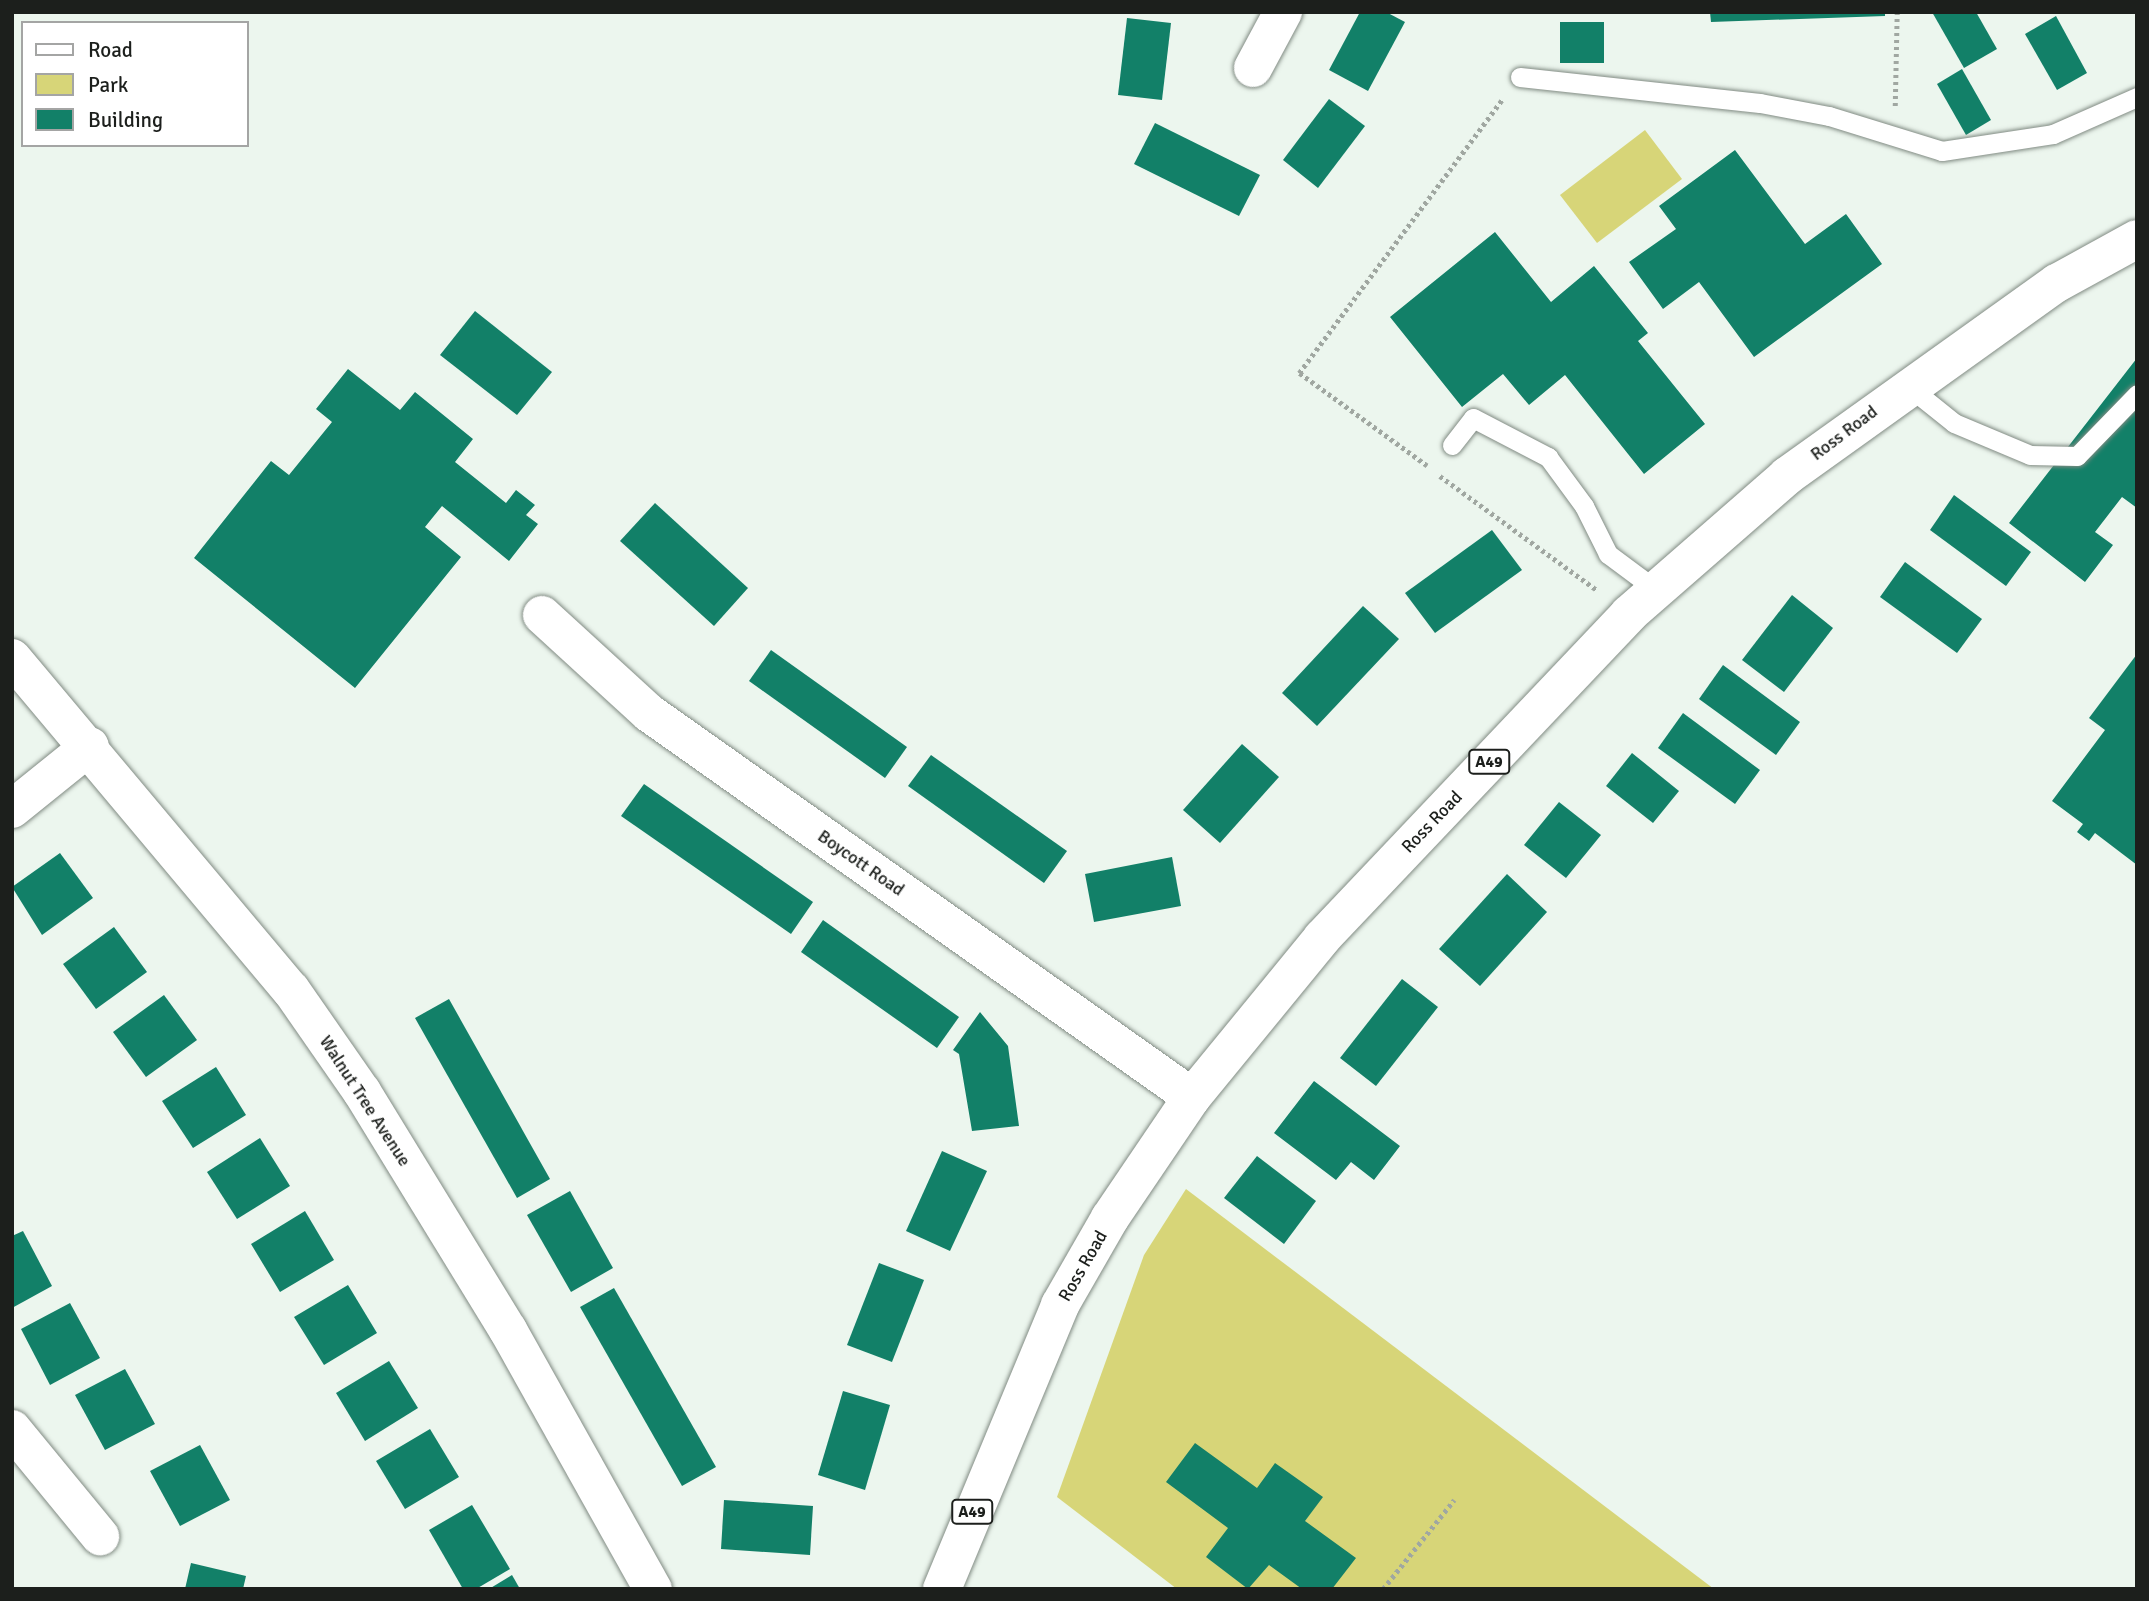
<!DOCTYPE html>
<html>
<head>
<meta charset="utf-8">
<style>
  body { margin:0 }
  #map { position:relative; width:2149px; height:1601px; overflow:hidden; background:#ecf6ee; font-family:Signika,sans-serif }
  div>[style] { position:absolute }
  .green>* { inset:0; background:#d7d578 }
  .building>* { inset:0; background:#128068 }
  .path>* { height:4.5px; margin-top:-2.25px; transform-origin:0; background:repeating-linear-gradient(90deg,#a0a7a1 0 3.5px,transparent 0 7px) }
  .roads { filter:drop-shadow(0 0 2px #818b83) drop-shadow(0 0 2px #818b83) }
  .lane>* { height:19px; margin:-9.5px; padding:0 9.5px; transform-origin:9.5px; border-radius:9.5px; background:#fff }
  .street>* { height:38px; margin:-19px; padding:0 19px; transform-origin:19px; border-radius:19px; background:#fff }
  .secondary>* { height:38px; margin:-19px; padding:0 19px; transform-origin:19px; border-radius:19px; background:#fff }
  .highway>* { height:38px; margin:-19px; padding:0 19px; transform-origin:19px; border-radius:19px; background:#fff }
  span { translate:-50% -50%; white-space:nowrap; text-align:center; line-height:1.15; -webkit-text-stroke:5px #fff; paint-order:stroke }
  .shield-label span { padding:2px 5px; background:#fff; border:2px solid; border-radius:5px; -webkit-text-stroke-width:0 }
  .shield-label { font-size:16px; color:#1c1f1c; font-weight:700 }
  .street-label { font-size:18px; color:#1c1f1c }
  .frame { position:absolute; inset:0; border:14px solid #1c1f1c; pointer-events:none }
  .legend { position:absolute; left:21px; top:21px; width:228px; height:126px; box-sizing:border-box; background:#fff; border:2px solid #a4a5a4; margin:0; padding:9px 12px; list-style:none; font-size:21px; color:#1c1f1c }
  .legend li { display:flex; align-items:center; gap:14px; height:35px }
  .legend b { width:35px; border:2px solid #a4a5a4 }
</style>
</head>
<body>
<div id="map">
  <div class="green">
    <i style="clip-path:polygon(1645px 130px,1682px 179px,1597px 243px,1560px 195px)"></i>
    <i style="clip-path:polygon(1186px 1189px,1714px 1589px,1177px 1589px,1057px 1497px,1144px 1255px)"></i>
  </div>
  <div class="building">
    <i style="clip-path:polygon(1360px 12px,1386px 12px,1405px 22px,1368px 91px,1329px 70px)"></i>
    <i style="clip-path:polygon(1710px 12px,1885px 12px,1885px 16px,1711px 22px)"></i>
    <i style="clip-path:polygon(1932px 12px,1976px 12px,1997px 49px,1964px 68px)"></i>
    <i style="clip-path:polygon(2056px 16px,2087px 73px,2057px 90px,2025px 34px)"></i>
    <i style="clip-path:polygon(1127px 18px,1171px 23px,1162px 100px,1118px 95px)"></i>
    <i style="clip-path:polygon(1560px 22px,1604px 22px,1604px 63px,1560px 63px)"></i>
    <i style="clip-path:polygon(1962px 69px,1991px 120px,1966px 135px,1937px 84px)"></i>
    <i style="clip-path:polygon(1329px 99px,1365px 126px,1318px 188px,1283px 160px)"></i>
    <i style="clip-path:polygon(1155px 123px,1260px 175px,1239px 216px,1134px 164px)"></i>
    <i style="clip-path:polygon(1735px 150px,1805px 244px,1846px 214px,1882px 264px,1754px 357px,1699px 282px,1663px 309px,1629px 262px,1676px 229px,1659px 206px)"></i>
    <i style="clip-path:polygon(1495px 232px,1551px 302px,1594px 266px,1648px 333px,1638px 341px,1705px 424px,1644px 474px,1565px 375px,1529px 405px,1503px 374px,1462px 407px,1390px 317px)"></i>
    <i style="clip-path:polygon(475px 311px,552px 372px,517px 415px,440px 355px)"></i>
    <i style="clip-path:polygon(2137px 358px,2137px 508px,2122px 497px,2095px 532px,2113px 545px,2085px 582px,2009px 523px)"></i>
    <i style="clip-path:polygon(348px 369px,400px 410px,415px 392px,473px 439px,455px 462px,506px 503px,516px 490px,535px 505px,526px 515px,538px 524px,509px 561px,442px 506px,425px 527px,461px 557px,355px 688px,194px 558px,271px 461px,289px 475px,332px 422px,316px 409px)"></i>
    <i style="clip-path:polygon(1954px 495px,2031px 552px,2006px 586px,1930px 530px)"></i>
    <i style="clip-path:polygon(655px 503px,748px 588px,714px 626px,620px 541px)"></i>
    <i style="clip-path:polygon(1492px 530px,1522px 570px,1435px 633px,1405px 593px)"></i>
    <i style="clip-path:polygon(1905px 562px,1982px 619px,1957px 653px,1880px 597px)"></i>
    <i style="clip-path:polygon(1792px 595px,1833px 628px,1784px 692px,1742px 660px)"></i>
    <i style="clip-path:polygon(1363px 606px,1399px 639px,1317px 726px,1282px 693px)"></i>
    <i style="clip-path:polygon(771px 650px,907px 747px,885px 778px,749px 681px)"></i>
    <i style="clip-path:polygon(2137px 654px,2137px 865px,2095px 833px,2089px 841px,2077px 832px,2083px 824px,2052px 801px,2105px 730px,2089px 718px)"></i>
    <i style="clip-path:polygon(1723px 665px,1800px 722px,1776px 755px,1699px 699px)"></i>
    <i style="clip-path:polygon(1683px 713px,1760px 770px,1735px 804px,1658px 748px)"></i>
    <i style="clip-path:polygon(1242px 744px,1279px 777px,1220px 843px,1183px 810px)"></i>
    <i style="clip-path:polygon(1632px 753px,1679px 791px,1653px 823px,1606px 786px)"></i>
    <i style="clip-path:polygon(931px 755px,1067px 851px,1044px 883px,908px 786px)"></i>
    <i style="clip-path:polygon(644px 784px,813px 902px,791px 934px,621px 816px)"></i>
    <i style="clip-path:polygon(1559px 802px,1601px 835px,1566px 878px,1524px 845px)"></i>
    <i style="clip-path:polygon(60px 853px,93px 898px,42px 935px,12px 887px)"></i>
    <i style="clip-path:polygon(1172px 857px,1181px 906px,1094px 922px,1085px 874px)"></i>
    <i style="clip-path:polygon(1507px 874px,1547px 912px,1480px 986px,1439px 949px)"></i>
    <i style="clip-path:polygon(823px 920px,959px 1017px,937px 1048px,801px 952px)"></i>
    <i style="clip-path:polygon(114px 927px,147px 972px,96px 1009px,63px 964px)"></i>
    <i style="clip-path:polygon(1402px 979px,1438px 1007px,1376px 1086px,1340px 1058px)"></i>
    <i style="clip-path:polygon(164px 995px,197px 1040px,146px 1077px,113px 1032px)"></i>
    <i style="clip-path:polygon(449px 999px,550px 1179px,517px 1198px,415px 1018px)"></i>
    <i style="clip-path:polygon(980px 1012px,1008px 1046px,1019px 1126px,972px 1131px,959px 1054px,953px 1050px)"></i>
    <i style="clip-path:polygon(216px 1067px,246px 1115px,193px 1148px,162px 1101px)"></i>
    <i style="clip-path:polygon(1314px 1081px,1400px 1146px,1374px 1180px,1351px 1162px,1336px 1180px,1274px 1133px)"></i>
    <i style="clip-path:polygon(260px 1138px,290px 1186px,237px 1219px,207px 1172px)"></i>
    <i style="clip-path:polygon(942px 1151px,987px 1171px,950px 1251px,906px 1231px)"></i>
    <i style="clip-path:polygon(1257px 1156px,1316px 1201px,1284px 1244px,1224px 1198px)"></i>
    <i style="clip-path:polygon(570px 1191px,613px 1268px,571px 1292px,527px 1215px)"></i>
    <i style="clip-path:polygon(305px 1211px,334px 1260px,280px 1292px,251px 1244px)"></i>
    <i style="clip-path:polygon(23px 1231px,52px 1286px,12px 1308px,12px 1236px)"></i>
    <i style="clip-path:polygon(879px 1263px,924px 1280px,892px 1362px,847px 1345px)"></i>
    <i style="clip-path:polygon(348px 1285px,377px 1333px,324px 1365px,294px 1317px)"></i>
    <i style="clip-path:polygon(614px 1288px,716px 1467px,682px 1486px,580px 1307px)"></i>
    <i style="clip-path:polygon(70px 1303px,100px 1358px,50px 1385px,21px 1329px)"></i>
    <i style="clip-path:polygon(389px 1361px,418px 1408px,365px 1441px,336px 1393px)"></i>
    <i style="clip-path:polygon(125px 1369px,155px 1424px,105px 1450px,75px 1395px)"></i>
    <i style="clip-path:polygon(843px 1391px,890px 1405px,865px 1490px,818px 1475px)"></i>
    <i style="clip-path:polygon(430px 1429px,459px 1477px,405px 1509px,376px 1461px)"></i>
    <i style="clip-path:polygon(1195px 1443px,1257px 1488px,1275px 1463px,1323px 1497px,1305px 1521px,1356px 1558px,1332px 1589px,1302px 1589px,1269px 1565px,1248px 1589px,1206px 1557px,1228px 1528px,1166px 1482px)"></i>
    <i style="clip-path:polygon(200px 1445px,230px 1500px,180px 1526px,150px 1471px)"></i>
    <i style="clip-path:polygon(724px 1500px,813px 1506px,810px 1555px,721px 1549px)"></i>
    <i style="clip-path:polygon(472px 1505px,510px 1569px,476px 1589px,463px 1589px,429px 1530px)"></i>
    <i style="clip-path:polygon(191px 1563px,246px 1576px,243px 1589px,185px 1589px)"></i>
    <i style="clip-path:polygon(512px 1575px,520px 1589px,489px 1589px)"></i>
  </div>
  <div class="path">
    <i style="left:1895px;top:106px;width:94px;rotate:-88.8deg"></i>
    <i style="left:1427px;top:466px;width:158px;rotate:-144deg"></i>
    <i style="left:1299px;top:373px;width:340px;rotate:-53.4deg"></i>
    <i style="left:1440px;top:476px;width:194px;rotate:36deg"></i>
    <i style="left:1383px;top:1589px;width:114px;rotate:-51.4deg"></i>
  </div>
  <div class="roads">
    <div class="lane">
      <i style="left:1520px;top:77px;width:241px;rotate:6.2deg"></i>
      <i style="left:1760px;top:103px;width:70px;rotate:10.7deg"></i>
      <i style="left:1829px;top:116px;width:118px;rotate:17.2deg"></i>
      <i style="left:1942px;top:151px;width:112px;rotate:-8.7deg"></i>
      <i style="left:2053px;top:134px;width:92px;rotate:-23.8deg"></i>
      <i style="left:1908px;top:386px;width:59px;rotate:38.8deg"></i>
      <i style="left:1954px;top:423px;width:82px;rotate:22.8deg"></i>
      <i style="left:2030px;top:455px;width:47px;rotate:1.2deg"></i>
      <i style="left:2077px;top:456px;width:86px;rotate:-45.9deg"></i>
      <i style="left:1452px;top:445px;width:34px;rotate:-52deg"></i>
      <i style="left:1473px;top:418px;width:85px;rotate:27.5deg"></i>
      <i style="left:1548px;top:457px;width:61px;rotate:53.7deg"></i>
      <i style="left:1584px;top:506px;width:54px;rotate:63.4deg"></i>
      <i style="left:1608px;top:554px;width:59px;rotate:36.7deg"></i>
    </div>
    <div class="street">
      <i style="left:1253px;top:68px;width:64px;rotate:-61.8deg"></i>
      <i style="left:542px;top:615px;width:145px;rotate:42.5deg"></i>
      <i style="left:649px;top:713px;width:665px;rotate:35.27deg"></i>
      <i style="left:12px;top:809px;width:100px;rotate:-38.9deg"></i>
      <i style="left:12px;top:1429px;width:139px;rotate:50.6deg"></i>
    </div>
    <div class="secondary">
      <i style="left:12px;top:658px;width:434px;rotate:50deg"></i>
      <i style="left:291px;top:990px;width:124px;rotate:55.2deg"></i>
      <i style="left:362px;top:1092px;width:279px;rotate:58.5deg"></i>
      <i style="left:508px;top:1330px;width:297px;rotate:60.8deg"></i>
    </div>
    <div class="highway">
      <i style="left:942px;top:1589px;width:308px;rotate:-67.4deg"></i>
      <i style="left:1060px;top:1305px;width:100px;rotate:-60.1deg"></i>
      <i style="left:1110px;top:1218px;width:146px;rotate:-55.9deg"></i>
      <i style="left:1192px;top:1097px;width:205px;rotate:-50.7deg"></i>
      <i style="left:1322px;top:938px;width:446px;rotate:-46.5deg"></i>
      <i style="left:1629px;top:614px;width:210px;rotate:-41.1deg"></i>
      <i style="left:1787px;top:476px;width:332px;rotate:-35.6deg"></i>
      <i style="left:2057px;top:283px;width:91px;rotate:-28.8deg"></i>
    </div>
  </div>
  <div class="shield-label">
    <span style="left:1489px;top:762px">A49</span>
    <span style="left:972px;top:1512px">A49</span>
  </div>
  <div class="street-label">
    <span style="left:1844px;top:433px;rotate:-37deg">Ross Road</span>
    <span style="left:1432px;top:822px;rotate:-46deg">Ross Road</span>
    <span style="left:861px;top:863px;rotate:35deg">Boycott Road</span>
    <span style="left:365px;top:1101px;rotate:57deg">Walnut Tree Avenue</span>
    <span style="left:1083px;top:1266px;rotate:-60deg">Ross Road</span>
  </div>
  <div class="frame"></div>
  <ul class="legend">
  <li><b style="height:9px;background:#fff"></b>Road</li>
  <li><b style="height:19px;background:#d7d578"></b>Park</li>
  <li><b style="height:19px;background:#128068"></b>Building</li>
  </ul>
</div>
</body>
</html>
